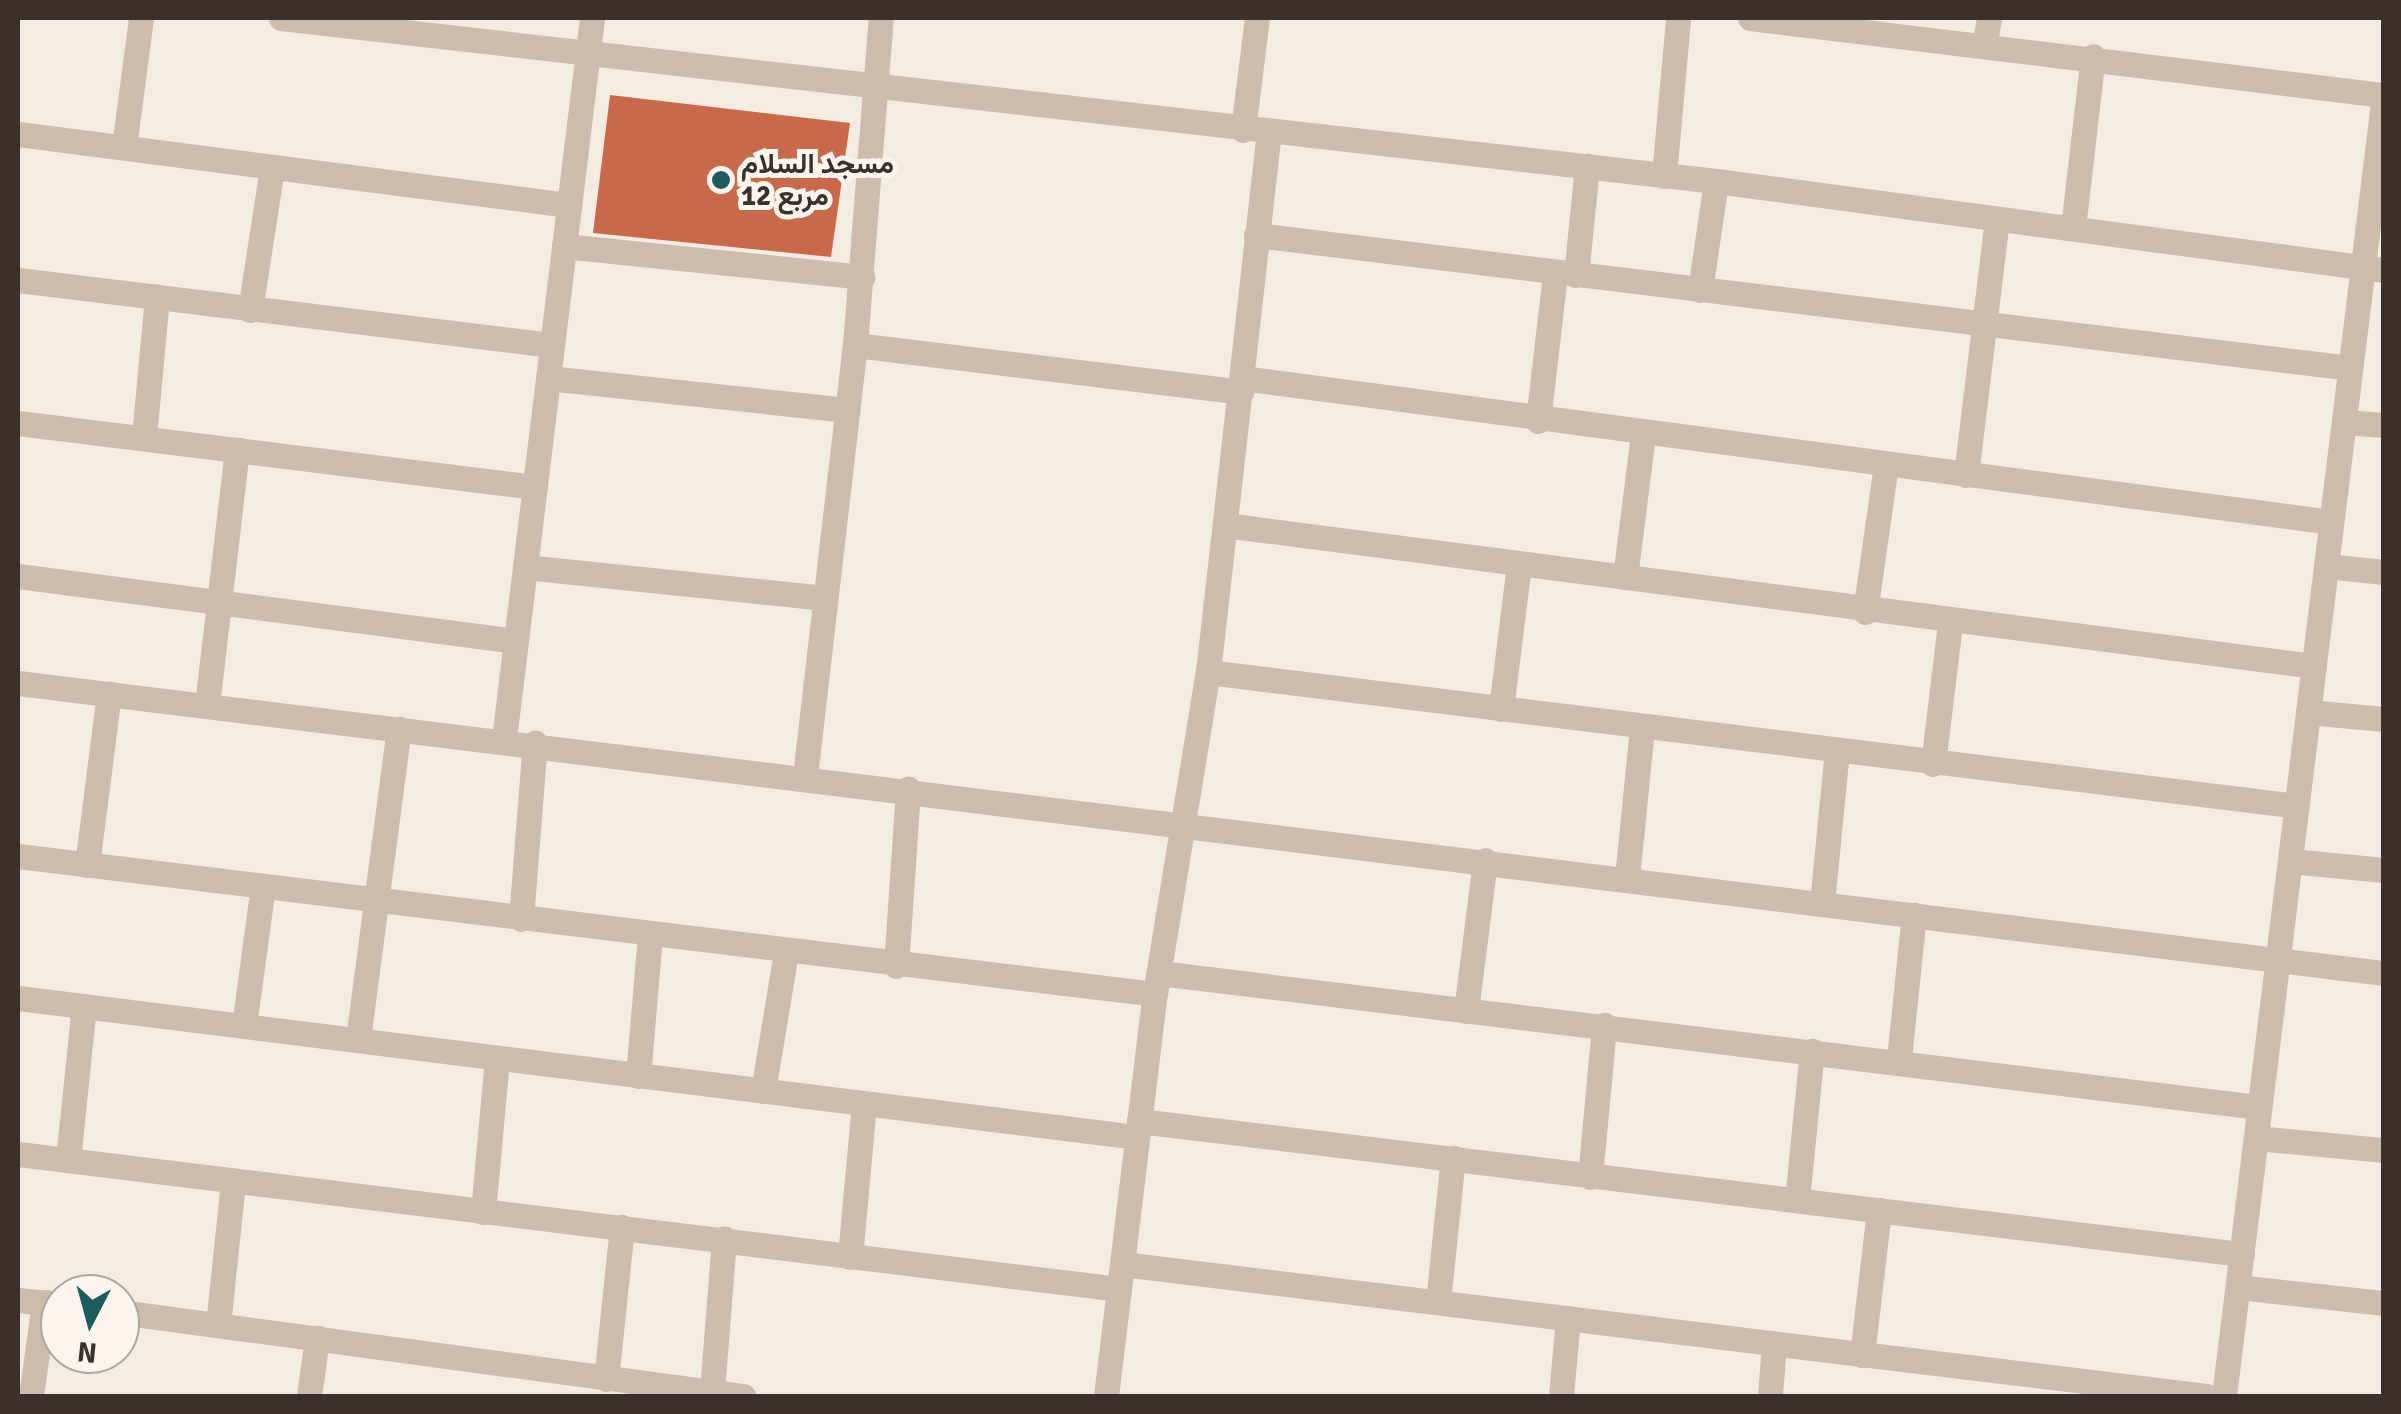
<!DOCTYPE html>
<html>
<head>
<meta charset="utf-8">
<style>
  body { margin:0 }
  #map { position:relative; width:2401px; height:1414px; overflow:hidden; background:#f4ebe1; font-family:Signika,Vazirmatn,sans-serif }
  div>[style] { position:absolute }
  .building>* { inset:0; background:#c8694b }
  .minor>* { height:25px; margin:-12.5px; padding:0 12.5px; transform-origin:12.5px; border-radius:12.5px; background:#cdbbac }
  .dots>* { width:28px; height:28px; translate:-50% -50%; box-sizing:border-box; border:5px solid #fbf5ee; border-radius:50% }
  span { translate:-50% -50%; white-space:nowrap; text-align:center; line-height:1.15; -webkit-text-stroke:10px #fbf5ee; paint-order:stroke }
  .poi-label { font-size:28px; color:#3b302b; font-weight:700 }
  .left { translate:0 -50%; text-align:left }
  .frame { position:absolute; inset:0; border:20px solid #3b302b; pointer-events:none }
  .north { position:absolute; left:40px; top:1274px; width:100px; height:100px; box-sizing:border-box; background:#fbf5ee; border:2px solid #aea6a0; border-radius:50%; rotate:186deg; font-size:28px; font-weight:700; line-height:40px; text-align:center; color:#3b302b }
  .north::after { content:''; display:block; margin:auto; width:35px; height:45px; background:#1f5a5e; clip-path:polygon(50% 0,100% 100%,50% 72%,0 100%) }
</style>
</head>
<body>
<div id="map">
  <div class="building">
    <i style="clip-path:polygon(610px 95px,850px 123px,831px 257px,593px 233px)"></i>
  </div>
  <div class="minor">
    <i style="left:281px;top:18px;width:1444px;rotate:6.48deg"></i>
    <i style="left:1716px;top:181px;width:674px;rotate:7.59deg"></i>
    <i style="left:1750px;top:18px;width:638px;rotate:6.94deg"></i>
    <i style="left:1985px;top:43px;width:25px;rotate:-81deg"></i>
    <i style="left:1243px;top:130px;width:113px;rotate:-82.9deg"></i>
    <i style="left:18px;top:134px;width:556px;rotate:7.34deg"></i>
    <i style="left:124px;top:147px;width:130px;rotate:-82.5deg"></i>
    <i style="left:1664px;top:176px;width:159px;rotate:-84.9deg"></i>
    <i style="left:2073px;top:228px;width:173px;rotate:-83.4deg"></i>
    <i style="left:1256px;top:235px;width:1102px;rotate:6.93deg"></i>
    <i style="left:564px;top:246px;width:300px;rotate:5.9deg"></i>
    <i style="left:1576px;top:275px;width:110px;rotate:-84.2deg"></i>
    <i style="left:18px;top:280px;width:538px;rotate:6.94deg"></i>
    <i style="left:1700px;top:290px;width:110px;rotate:-81.6deg"></i>
    <i style="left:250px;top:310px;width:144px;rotate:-81.2deg"></i>
    <i style="left:855px;top:345px;width:389px;rotate:6.9deg"></i>
    <i style="left:548px;top:378px;width:301px;rotate:6.1deg"></i>
    <i style="left:1242px;top:378px;width:1098px;rotate:7.53deg"></i>
    <i style="left:1538px;top:421px;width:148px;rotate:-83.4deg"></i>
    <i style="left:2344px;top:422px;width:40px;rotate:4.3deg"></i>
    <i style="left:18px;top:423px;width:521px;rotate:7.06deg"></i>
    <i style="left:144px;top:437px;width:141px;rotate:-84.7deg"></i>
    <i style="left:1966px;top:475px;width:258px;rotate:-83.1deg"></i>
    <i style="left:1225px;top:525px;width:1098px;rotate:7.38deg"></i>
    <i style="left:2326px;top:566px;width:58px;rotate:5.9deg"></i>
    <i style="left:525px;top:567px;width:302px;rotate:5.9deg"></i>
    <i style="left:18px;top:576px;width:502px;rotate:7.44deg"></i>
    <i style="left:1625px;top:577px;width:144px;rotate:-82.8deg"></i>
    <i style="left:1865px;top:612px;width:149px;rotate:-81.9deg"></i>
    <i style="left:1208px;top:672px;width:1097px;rotate:7.01deg"></i>
    <i style="left:18px;top:683px;width:2384px;rotate:6.99deg"></i>
    <i style="left:207px;top:705px;width:257px;rotate:-83.3deg"></i>
    <i style="left:1501px;top:709px;width:145px;rotate:-82.9deg"></i>
    <i style="left:2308px;top:712px;width:76px;rotate:5.3deg"></i>
    <i style="left:504px;top:739px;width:726px;rotate:-83.04deg"></i>
    <i style="left:1933px;top:764px;width:142px;rotate:-83.1deg"></i>
    <i style="left:805px;top:776px;width:434px;rotate:-83.4deg"></i>
    <i style="left:855px;top:345px;width:328px;rotate:-85.5deg"></i>
    <i style="left:18px;top:856px;width:1145px;rotate:6.92deg"></i>
    <i style="left:2290px;top:861px;width:94px;rotate:5.5deg"></i>
    <i style="left:87px;top:865px;width:173px;rotate:-82.7deg"></i>
    <i style="left:1627px;top:878px;width:152px;rotate:-84.3deg"></i>
    <i style="left:1822px;top:903px;width:154px;rotate:-84.4deg"></i>
    <i style="left:521px;top:919px;width:177px;rotate:-85.5deg"></i>
    <i style="left:896px;top:966px;width:178px;rotate:-86.1deg"></i>
    <i style="left:1159px;top:973px;width:1108px;rotate:6.95deg"></i>
    <i style="left:18px;top:998px;width:1128px;rotate:7.08deg"></i>
    <i style="left:1466px;top:1011px;width:152px;rotate:-82.8deg"></i>
    <i style="left:244px;top:1026px;width:141px;rotate:-82.3deg"></i>
    <i style="left:358px;top:1039px;width:313px;rotate:-82.5deg"></i>
    <i style="left:1899px;top:1059px;width:145px;rotate:-84.1deg"></i>
    <i style="left:638px;top:1076px;width:142px;rotate:-85.1deg"></i>
    <i style="left:763px;top:1091px;width:141px;rotate:-80.6deg"></i>
    <i style="left:1139px;top:1121px;width:1111px;rotate:6.88deg"></i>
    <i style="left:2256px;top:1138px;width:129px;rotate:5.4deg"></i>
    <i style="left:18px;top:1154px;width:1109px;rotate:6.99deg"></i>
    <i style="left:68px;top:1160px;width:155px;rotate:-84.1deg"></i>
    <i style="left:1590px;top:1177px;width:153px;rotate:-84.7deg"></i>
    <i style="left:1797px;top:1200px;width:150px;rotate:-84.3deg"></i>
    <i style="left:483px;top:1212px;width:154px;rotate:-84.8deg"></i>
    <i style="left:850px;top:1257px;width:154px;rotate:-84.8deg"></i>
    <i style="left:1122px;top:1264px;width:1092px;rotate:6.94deg"></i>
    <i style="left:2238px;top:1287px;width:147px;rotate:6.3deg"></i>
    <i style="left:18px;top:1300px;width:42px;rotate:5.4deg"></i>
    <i style="left:1438px;top:1302px;width:145px;rotate:-84.1deg"></i>
    <i style="left:120px;top:1312px;width:629px;rotate:7.68deg"></i>
    <i style="left:218px;top:1325px;width:144px;rotate:-84deg"></i>
    <i style="left:1862px;top:1355px;width:146px;rotate:-83.3deg"></i>
    <i style="left:606px;top:1379px;width:153px;rotate:-84deg"></i>
    <i style="left:712px;top:1391px;width:153px;rotate:-85.5deg"></i>
    <i style="left:31px;top:1396px;width:95px;rotate:-82.1deg"></i>
    <i style="left:309px;top:1396px;width:59px;rotate:-82.1deg"></i>
    <i style="left:1106px;top:1396px;width:405px;rotate:-83.1deg"></i>
    <i style="left:1155px;top:994px;width:326px;rotate:-80.7deg"></i>
    <i style="left:1208px;top:672px;width:544px;rotate:-83.57deg"></i>
    <i style="left:1561px;top:1396px;width:78px;rotate:-84.9deg"></i>
    <i style="left:1770px;top:1396px;width:53px;rotate:-85.7deg"></i>
    <i style="left:2224px;top:1396px;width:1312px;rotate:-82.99deg"></i>
  </div>
  <div class="dots">
    <i style="left:721px;top:180px;background:#1f5a5e"></i>
  </div>
  <div class="poi-label">
    <span class="left" style="left:741px;top:180px">مسجد السلام<br>مربع 12</span>
  </div>
  <div class="frame"></div>
  <div class="north">N</div>
</div>
</body>
</html>
